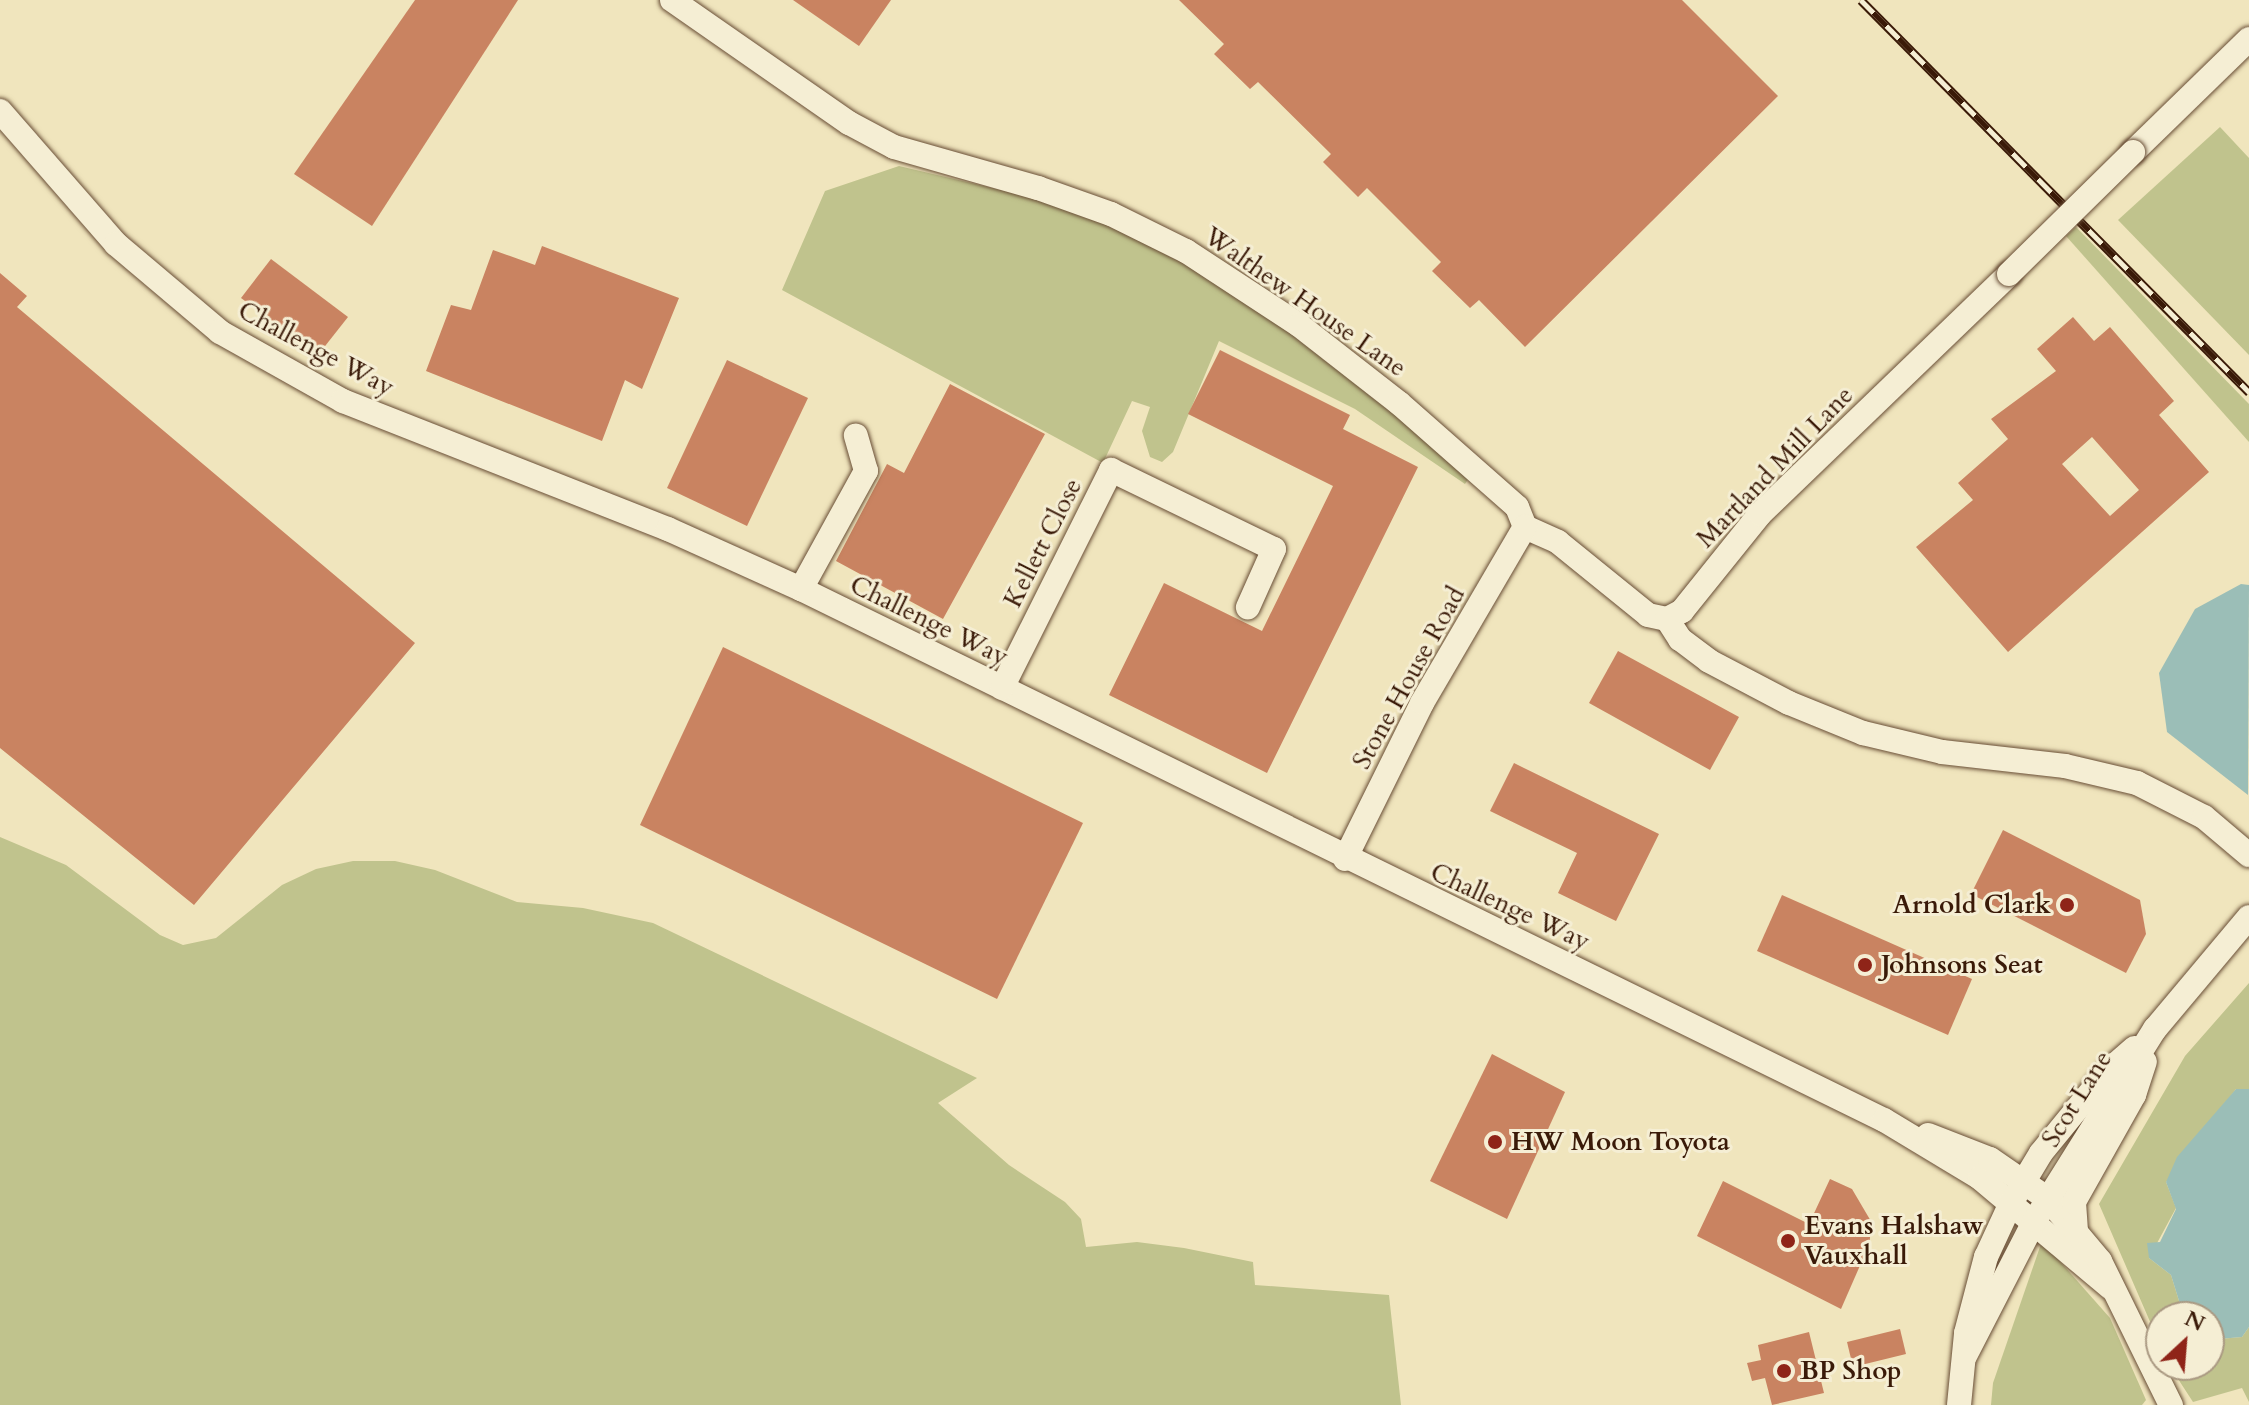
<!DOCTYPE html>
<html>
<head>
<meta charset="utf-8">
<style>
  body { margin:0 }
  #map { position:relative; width:2249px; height:1405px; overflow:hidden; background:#f0e5bd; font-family:Cardo,serif }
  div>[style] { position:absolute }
  .green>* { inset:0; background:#c0c38d }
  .water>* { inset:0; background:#9bbeb7 }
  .building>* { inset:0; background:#c98361 }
  .roads { filter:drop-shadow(0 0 2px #684d35) drop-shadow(0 0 2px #684d35) }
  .minor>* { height:24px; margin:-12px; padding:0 12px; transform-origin:12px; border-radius:12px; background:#f5eed4 }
  .rail>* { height:9px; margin-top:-4.5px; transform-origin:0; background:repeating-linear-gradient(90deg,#f5eed4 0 18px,#3a1a08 0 36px); box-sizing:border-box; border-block:2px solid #3a1a08 }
  .bridges { filter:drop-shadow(0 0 2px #684d35) drop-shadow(0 0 2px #684d35) }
  .minor-bridge>* { height:24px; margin:-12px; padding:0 12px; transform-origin:12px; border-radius:12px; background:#f5eed4 }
  .dots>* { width:22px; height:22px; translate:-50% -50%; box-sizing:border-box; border:4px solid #f5eed4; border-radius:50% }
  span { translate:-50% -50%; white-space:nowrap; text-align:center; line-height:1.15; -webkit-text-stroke:6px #f5eed4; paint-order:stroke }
  .street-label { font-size:26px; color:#3a1a08 }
  .poi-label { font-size:26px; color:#3a1a08; font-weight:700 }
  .right { translate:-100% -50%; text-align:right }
  .left { translate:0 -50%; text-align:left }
  .north { position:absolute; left:2145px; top:1301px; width:80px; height:80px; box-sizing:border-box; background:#f5eed4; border:2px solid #aa9982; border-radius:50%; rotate:26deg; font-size:22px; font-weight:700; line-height:32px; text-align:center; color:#3a1a08 }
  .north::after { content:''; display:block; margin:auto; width:28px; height:36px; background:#8f2418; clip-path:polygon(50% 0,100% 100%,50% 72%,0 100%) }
</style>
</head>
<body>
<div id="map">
  <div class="green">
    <i style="clip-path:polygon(2220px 127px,2249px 158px,2249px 355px,2118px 220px)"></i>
    <i style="clip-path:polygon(899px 166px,1065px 205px,1138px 236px,1286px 325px,1470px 476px,1465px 484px,1355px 409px,1219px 341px,1173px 452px,1162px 462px,1150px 457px,1142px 431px,1150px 407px,1132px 401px,1103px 463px,782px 290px,825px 191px)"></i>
    <i style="clip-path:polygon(2076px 227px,2249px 404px,2249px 442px,2066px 236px)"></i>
    <i style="clip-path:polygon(0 837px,66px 865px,160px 935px,183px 945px,216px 938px,282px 885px,316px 869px,353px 861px,395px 861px,435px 870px,517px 902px,583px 908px,653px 923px,977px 1078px,938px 1103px,1009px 1165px,1065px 1202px,1081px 1219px,1086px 1247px,1137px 1242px,1184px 1248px,1253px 1262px,1255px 1285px,1389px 1295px,1401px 1405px,0 1405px)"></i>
    <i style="clip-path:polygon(2249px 983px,2249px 1089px,2236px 1089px,2166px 1182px,2176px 1208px,2149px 1258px,2171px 1275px,2184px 1317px,2161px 1317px,2161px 1347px,2099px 1204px,2185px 1056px)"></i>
    <i style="clip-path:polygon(2042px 1241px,2110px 1318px,2146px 1400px,2142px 1405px,1991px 1405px,1993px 1383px)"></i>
    <i style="clip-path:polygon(2249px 1327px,2249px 1402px,2242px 1388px,2193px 1402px,2169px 1365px,2209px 1365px,2219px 1339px,2242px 1337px)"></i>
  </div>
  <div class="water">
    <i style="clip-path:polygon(2241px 584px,2249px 585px,2248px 795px,2167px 732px,2159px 673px,2195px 609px)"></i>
    <i style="clip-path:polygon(2236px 1089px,2249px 1089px,2249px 1327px,2242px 1337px,2219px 1339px,2209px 1355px,2209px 1317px,2184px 1317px,2171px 1275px,2149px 1258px,2147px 1243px,2160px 1242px,2176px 1209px,2166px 1182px,2177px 1157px)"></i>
  </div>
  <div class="building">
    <i style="clip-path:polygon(415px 0,518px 0,372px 226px,294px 174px)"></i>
    <i style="clip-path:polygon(793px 0,891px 0,859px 46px)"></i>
    <i style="clip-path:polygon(1179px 0,1682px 0,1778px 96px,1525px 347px,1479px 300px,1470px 308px,1432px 271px,1441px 262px,1367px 188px,1358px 197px,1323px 162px,1331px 154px,1258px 82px,1250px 89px,1214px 54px,1224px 44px)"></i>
    <i style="clip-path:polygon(542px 246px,679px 298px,642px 389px,625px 380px,602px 441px,426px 371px,451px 305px,471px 310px,493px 250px,535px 265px)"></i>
    <i style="clip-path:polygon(271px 259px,348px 317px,318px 355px,241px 298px)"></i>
    <i style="clip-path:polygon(0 273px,27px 296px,17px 307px,415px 643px,194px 905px,0 748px)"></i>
    <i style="clip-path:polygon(evenodd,2073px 317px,2094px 341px,2110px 327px,2174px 401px,2159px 415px,2209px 472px,2008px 652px,1916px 547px,1973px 500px,1958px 483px,2008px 439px,1991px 419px,2056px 371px,2037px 349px,2073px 317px,2092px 437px,2139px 490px,2110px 516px,2062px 464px,2092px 437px)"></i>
    <i style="clip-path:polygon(1220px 350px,1350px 415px,1343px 429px,1418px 467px,1267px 773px,1109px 695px,1164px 583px,1262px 631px,1333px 486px,1188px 414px)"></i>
    <i style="clip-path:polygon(727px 360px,808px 398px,747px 526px,667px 488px)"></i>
    <i style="clip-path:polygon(950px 384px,1045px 434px,943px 619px,836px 561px,887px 464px,904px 473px)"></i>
    <i style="clip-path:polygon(723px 647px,1083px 823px,997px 999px,640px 825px)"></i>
    <i style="clip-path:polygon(1618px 651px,1739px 717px,1710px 770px,1589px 703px)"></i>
    <i style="clip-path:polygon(1514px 763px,1659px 834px,1616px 921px,1558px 893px,1577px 853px,1490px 811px)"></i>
    <i style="clip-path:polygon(2003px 830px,2140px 900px,2146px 934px,2126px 973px,1971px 894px)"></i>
    <i style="clip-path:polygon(1782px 895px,1972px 979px,1948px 1035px,1757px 951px)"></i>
    <i style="clip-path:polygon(1492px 1054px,1565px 1092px,1507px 1219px,1430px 1181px)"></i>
    <i style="clip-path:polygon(1830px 1179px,1852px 1189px,1872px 1223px,1869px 1245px,1841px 1309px,1697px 1236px,1723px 1181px,1809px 1224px)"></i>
    <i style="clip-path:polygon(1900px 1329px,1906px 1354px,1853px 1367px,1847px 1342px)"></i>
    <i style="clip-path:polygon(1809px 1332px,1824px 1393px,1772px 1405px,1765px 1378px,1752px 1381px,1747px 1363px,1761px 1360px,1758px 1345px)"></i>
  </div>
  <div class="roads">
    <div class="minor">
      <i style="left:672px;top:0;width:216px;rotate:34.8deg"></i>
      <i style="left:849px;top:123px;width:51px;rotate:28.1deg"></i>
      <i style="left:894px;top:147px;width:150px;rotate:15.9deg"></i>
      <i style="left:1038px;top:188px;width:77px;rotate:19.6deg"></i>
      <i style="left:1111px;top:214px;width:84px;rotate:26.3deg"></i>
      <i style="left:1186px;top:251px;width:135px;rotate:33.2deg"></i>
      <i style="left:1299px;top:325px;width:127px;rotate:38deg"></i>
      <i style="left:1399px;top:403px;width:157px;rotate:41.4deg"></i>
      <i style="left:1517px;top:507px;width:22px;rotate:68deg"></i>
      <i style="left:0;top:111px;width:176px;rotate:48.9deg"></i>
      <i style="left:116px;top:244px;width:136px;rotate:40.2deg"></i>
      <i style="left:220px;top:332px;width:141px;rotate:29.3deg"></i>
      <i style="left:343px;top:401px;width:349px;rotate:21.5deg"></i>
      <i style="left:668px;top:529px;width:146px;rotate:24.3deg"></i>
      <i style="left:801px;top:589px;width:1206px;rotate:26.12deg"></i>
      <i style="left:1884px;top:1120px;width:112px;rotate:31.1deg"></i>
      <i style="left:1980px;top:1178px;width:170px;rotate:40deg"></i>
      <i style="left:2133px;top:152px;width:162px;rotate:-44.2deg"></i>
      <i style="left:1525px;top:527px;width:36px;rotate:24deg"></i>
      <i style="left:1558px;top:542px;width:116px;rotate:39deg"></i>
      <i style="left:1648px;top:615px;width:19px;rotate:12deg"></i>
      <i style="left:801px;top:589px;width:135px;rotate:-61.2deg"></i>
      <i style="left:866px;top:471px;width:37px;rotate:-106deg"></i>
      <i style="left:1667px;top:619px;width:24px;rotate:57deg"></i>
      <i style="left:1680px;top:639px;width:36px;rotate:37deg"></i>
      <i style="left:1709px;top:661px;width:90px;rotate:27.7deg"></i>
      <i style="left:1789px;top:703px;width:80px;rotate:22.1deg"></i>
      <i style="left:1863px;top:733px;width:81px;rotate:13.5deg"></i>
      <i style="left:1942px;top:752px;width:124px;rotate:6.5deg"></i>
      <i style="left:2065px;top:766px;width:74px;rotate:13.3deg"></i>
      <i style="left:2137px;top:783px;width:75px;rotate:26.9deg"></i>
      <i style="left:2204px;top:817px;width:59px;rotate:40.2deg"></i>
      <i style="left:1667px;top:619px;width:17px;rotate:-28deg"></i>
      <i style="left:1682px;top:611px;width:124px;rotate:-51.2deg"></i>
      <i style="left:1760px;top:514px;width:346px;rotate:-43.9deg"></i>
      <i style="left:1002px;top:688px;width:244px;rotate:-63.4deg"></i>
      <i style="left:1111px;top:470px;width:181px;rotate:25.9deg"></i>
      <i style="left:1274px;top:549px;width:64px;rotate:114.1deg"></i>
      <i style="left:1345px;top:859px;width:174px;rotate:-63.7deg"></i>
      <i style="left:1422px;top:703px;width:204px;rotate:-59.7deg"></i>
      <i style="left:1928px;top:1135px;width:66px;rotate:21.2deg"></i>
      <i style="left:1990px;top:1159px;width:70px;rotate:34.6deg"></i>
      <i style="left:2048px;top:1199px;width:81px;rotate:50deg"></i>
      <i style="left:2100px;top:1261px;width:161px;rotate:63.8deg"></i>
      <i style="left:2076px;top:1231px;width:29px;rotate:-94deg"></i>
      <i style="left:2074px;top:1202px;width:123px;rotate:-60.7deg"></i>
      <i style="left:2134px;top:1095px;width:35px;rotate:-72deg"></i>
      <i style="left:1965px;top:1356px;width:153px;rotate:-62.8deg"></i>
      <i style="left:2035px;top:1220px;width:226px;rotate:-57.9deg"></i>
      <i style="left:2155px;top:1029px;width:146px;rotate:-50deg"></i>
      <i style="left:1959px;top:1405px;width:72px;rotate:-84.4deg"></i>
      <i style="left:1966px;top:1333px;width:79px;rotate:-75.3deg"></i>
      <i style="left:1986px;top:1257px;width:60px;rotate:-65.2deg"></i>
      <i style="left:2011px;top:1203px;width:58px;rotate:-59deg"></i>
      <i style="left:2041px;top:1153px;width:106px;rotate:-50.7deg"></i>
      <i style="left:2108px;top:1071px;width:35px;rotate:-41deg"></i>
    </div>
  </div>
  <div class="rail">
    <i style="left:1861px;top:0;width:552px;rotate:45.29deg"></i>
  </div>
  <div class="bridges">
    <div class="minor-bridge">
      <i style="left:2009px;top:274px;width:174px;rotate:-44.5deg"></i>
    </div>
  </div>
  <div class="dots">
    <i style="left:2067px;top:905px;background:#8f2418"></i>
    <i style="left:1865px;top:965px;background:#8f2418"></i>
    <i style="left:1495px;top:1142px;background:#8f2418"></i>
    <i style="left:1788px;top:1241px;background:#8f2418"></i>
    <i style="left:1784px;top:1371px;background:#8f2418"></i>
  </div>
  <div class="street-label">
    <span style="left:1305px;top:302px;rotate:35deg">Walthew House Lane</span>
    <span style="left:316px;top:349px;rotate:28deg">Challenge Way</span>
    <span style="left:1775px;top:467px;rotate:-46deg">Martland Mill Lane</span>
    <span style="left:1043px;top:543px;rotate:-63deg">Kellett Close</span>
    <span style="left:929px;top:621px;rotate:26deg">Challenge Way</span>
    <span style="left:1409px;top:678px;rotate:-61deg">Stone House Road</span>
    <span style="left:1510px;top:907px;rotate:25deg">Challenge Way</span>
    <span style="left:2077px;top:1099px;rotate:-58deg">Scot Lane</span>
  </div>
  <div class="poi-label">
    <span class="right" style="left:2051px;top:905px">Arnold Clark</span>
    <span class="left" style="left:1881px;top:965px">Johnsons Seat</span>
    <span class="left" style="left:1511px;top:1142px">HW Moon Toyota</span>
    <span class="left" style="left:1804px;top:1241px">Evans Halshaw<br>Vauxhall</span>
    <span class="left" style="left:1800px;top:1371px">BP Shop</span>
  </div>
  <div class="north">N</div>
</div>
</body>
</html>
